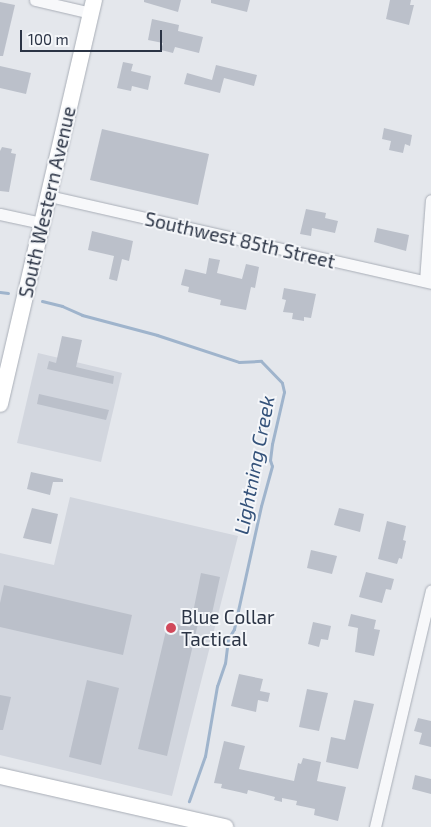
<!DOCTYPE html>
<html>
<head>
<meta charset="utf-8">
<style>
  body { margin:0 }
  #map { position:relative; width:431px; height:827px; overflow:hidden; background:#e4e7ec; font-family:"Exo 2",sans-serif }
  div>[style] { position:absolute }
  .built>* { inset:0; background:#d2d6de }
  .stream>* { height:3px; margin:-1.5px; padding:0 1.5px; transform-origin:1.5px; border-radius:1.5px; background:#9fb4cc }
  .building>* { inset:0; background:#bbc0ca }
  .roads { filter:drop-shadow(0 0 1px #a9aeb7) drop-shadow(0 0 1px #a9aeb7) }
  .street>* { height:11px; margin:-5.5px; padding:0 5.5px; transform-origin:5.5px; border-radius:5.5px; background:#f7f8fa }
  .secondary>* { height:16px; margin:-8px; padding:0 8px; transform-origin:8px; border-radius:8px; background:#fff }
  .dots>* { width:14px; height:14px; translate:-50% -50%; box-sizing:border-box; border:2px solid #f4f6f9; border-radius:50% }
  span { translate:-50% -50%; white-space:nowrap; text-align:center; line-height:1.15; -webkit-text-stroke:4px #f4f6f9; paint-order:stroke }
  .street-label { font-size:19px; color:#2b3445 }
  .poi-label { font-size:19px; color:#2b3445 }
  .left { translate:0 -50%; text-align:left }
  .water-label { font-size:20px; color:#34527a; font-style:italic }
  .scale { position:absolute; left:20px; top:30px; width:142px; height:22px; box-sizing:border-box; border:2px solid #2b3445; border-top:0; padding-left:6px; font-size:15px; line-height:18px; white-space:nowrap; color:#2b3445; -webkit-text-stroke:4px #f4f6f9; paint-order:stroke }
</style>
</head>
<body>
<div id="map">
  <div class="built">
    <i style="clip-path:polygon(38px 353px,122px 373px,101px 462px,17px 443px)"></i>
    <i style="clip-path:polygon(70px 497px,238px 536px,172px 796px,0 755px,0 553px,54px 565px)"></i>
  </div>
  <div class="stream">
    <i style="left:0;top:292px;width:8px;rotate:7deg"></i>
    <i style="left:42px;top:301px;width:21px;rotate:14deg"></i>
    <i style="left:62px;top:306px;width:22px;rotate:24deg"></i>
    <i style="left:82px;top:315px;width:78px;rotate:14.9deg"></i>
    <i style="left:157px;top:335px;width:86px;rotate:18.2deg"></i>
    <i style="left:239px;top:362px;width:22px;rotate:-3deg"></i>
    <i style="left:261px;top:361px;width:30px;rotate:46deg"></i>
    <i style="left:282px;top:383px;width:9px;rotate:77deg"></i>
    <i style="left:284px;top:392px;width:53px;rotate:103deg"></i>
    <i style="left:272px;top:444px;width:16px;rotate:97deg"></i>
    <i style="left:270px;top:460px;width:6px;rotate:72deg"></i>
    <i style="left:272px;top:466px;width:41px;rotate:105.4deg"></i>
    <i style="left:261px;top:506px;width:126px;rotate:102.4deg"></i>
    <i style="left:234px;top:629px;width:12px;rotate:121deg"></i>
    <i style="left:228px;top:639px;width:24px;rotate:97deg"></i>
    <i style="left:225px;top:663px;width:24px;rotate:109deg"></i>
    <i style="left:217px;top:686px;width:71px;rotate:99.7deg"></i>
    <i style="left:205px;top:756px;width:48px;rotate:109.6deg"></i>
  </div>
  <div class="building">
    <i style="clip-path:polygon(144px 0,181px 0,178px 12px,144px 2px)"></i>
    <i style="clip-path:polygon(211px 0,250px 0,247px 12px,211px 3px)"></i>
    <i style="clip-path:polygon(390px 0,411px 0,410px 5px,414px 5px,409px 25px,386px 19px)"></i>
    <i style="clip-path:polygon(0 2px,15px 5px,3px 56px,0 56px)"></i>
    <i style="clip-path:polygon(152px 19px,179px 25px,178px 31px,203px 37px,199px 53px,175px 47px,173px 53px,161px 50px,163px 43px,148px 40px)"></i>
    <i style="clip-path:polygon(123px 62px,133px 64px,131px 71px,151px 76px,148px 90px,132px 86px,131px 91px,117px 88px)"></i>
    <i style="clip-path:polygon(216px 65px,257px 75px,254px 86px,224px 78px,220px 93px,184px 84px,187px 73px,212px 80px)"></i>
    <i style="clip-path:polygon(0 66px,31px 73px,26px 94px,0 88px)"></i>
    <i style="clip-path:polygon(384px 128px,412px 135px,410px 146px,405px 144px,403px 153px,389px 150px,391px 141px,382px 139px)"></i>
    <i style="clip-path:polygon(102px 129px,209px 154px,198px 205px,90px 180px)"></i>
    <i style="clip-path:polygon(2px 147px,12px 149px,11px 153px,16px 154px,9px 192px,0 191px,0 151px)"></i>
    <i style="clip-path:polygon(306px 209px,326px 213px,325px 218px,338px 221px,335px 233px,312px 228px,311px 236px,300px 234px)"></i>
    <i style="clip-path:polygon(377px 228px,409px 235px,406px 251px,374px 242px)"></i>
    <i style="clip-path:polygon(92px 231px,133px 241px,129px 261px,122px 259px,117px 281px,109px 279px,114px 256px,88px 250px)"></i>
    <i style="clip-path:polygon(209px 258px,220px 260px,217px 273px,242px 279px,246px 264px,259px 267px,255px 288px,251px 287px,246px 310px,220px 305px,221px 300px,188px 292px,189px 287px,181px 285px,185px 269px,206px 274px)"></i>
    <i style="clip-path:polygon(284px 288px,316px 294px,311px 318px,304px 317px,304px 321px,292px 319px,293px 313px,283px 312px,286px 300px,282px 299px)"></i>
    <i style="clip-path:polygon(62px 336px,82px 340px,76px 367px,114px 376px,113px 384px,47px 369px,49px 361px,56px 363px)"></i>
    <i style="clip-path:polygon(39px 394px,109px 410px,106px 420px,37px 404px)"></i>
    <i style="clip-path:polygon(31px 472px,63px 479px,63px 482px,53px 482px,50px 495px,27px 489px)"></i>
    <i style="clip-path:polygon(32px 508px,58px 514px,51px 544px,23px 538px)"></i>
    <i style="clip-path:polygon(339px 508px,364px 514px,360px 532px,334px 525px)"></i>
    <i style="clip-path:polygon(387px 521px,406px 526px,403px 540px,406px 541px,402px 559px,399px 558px,397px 564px,378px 559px)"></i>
    <i style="clip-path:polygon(311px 550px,337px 556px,332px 574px,307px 568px)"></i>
    <i style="clip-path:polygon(366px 572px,394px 579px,391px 590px,386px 589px,382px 603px,359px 597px)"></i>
    <i style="clip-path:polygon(201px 573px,220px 577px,211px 618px,200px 615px,167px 756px,138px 749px,168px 622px,190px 627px)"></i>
    <i style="clip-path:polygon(4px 585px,132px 615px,123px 655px,0 627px,0 603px)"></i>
    <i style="clip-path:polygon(351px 614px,376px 620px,374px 629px,380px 630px,374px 656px,355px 652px,358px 628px,348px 626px)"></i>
    <i style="clip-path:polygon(313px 622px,331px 626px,328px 640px,321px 639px,319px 647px,308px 644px)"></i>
    <i style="clip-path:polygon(239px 674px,263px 679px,260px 691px,270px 693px,268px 702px,258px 700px,256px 712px,231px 706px)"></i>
    <i style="clip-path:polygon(87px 680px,119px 688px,101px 765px,69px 757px)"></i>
    <i style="clip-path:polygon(307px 689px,328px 693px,319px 731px,299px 727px)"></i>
    <i style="clip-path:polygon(0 695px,11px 697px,3px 730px,0 730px)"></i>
    <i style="clip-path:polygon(354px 700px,374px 704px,358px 769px,326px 762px,331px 737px,345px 740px)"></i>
    <i style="clip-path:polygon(418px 718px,431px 721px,431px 747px,419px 744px,422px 733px,414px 731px)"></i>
    <i style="clip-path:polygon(224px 741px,245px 746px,239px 769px,271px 776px,294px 781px,298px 763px,301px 764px,303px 758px,321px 762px,317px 781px,346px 787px,338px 821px,314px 815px,315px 809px,296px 805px,297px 801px,282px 798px,282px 802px,274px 800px,275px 797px,248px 790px,247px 794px,239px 792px,221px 788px,222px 784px,214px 783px)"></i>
    <i style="clip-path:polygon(415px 775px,431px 779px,431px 794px,412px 789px)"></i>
  </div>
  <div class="roads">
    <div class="street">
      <i style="left:35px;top:0;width:57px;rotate:13.1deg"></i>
      <i style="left:49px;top:196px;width:392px;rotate:12.8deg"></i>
      <i style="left:0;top:214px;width:43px;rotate:12.1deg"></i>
      <i style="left:425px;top:281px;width:81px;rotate:-85.8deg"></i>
      <i style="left:375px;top:827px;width:243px;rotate:-76.7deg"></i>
    </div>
    <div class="secondary">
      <i style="left:0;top:404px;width:415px;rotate:-76.9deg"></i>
      <i style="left:0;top:776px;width:231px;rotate:12.8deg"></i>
    </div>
  </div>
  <div class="dots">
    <i style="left:171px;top:628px;background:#d1495b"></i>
  </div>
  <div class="street-label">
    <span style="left:47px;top:202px;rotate:-77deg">South Western Avenue</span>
    <span style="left:240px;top:240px;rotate:13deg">Southwest 85th Street</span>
  </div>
  <div class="poi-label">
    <span class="left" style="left:181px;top:628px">Blue Collar<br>Tactical</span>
  </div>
  <div class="water-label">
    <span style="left:254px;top:465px;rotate:-79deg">Lightning Creek</span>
  </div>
  <div class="scale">100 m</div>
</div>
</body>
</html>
